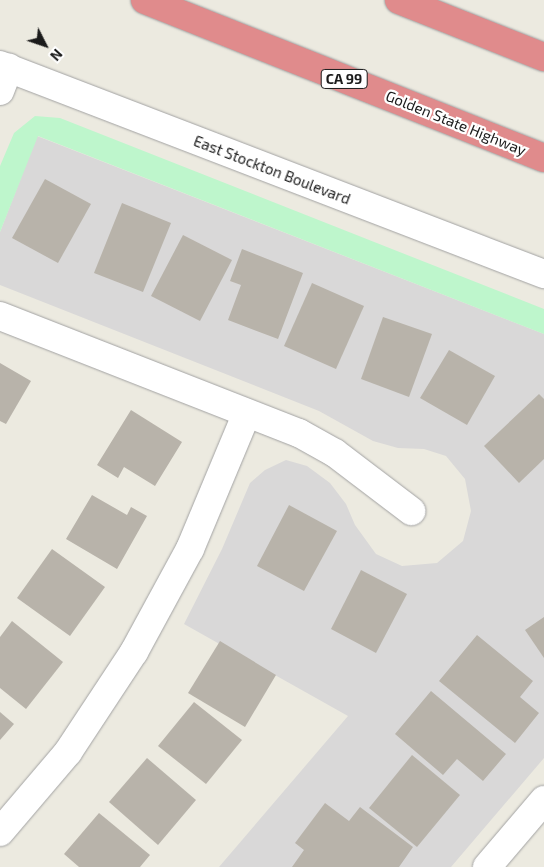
<!DOCTYPE html>
<html>
<head>
<meta charset="utf-8">
<style>
  body { margin:0 }
  #map { position:relative; width:544px; height:867px; overflow:hidden; background:#eceae0; font-family:"Exo 2",sans-serif }
  div>[style] { position:absolute }
  .residential>* { inset:0; background:#d9d8d8 }
  .park>* { inset:0; background:#bef6cc }
  .building>* { inset:0; background:#b8b3aa }
  .roads { filter:drop-shadow(0 0 1px #a2a2a2) drop-shadow(0 0 1px #a2a2a2) }
  .minor>* { height:28px; margin:-14px; padding:0 14px; transform-origin:14px; border-radius:14px; background:#fff }
  .highway>* { height:28px; margin:-14px; padding:0 14px; transform-origin:14px; border-radius:14px; background:#e08b8c }
  span { translate:-50% -50%; white-space:nowrap; text-align:center; line-height:1.15; -webkit-text-stroke:4.5px #fff; paint-order:stroke }
  .shield-label span { padding:1px 4px; background:#fff; border:1px solid; border-radius:4px; -webkit-text-stroke-width:0 }
  .shield-label { font-size:14px; color:#1b1b1b; font-weight:700 }
  .street-label { font-size:15px; color:#1b1b1b }
  .north { position:absolute; left:20px; top:20px; width:50px; height:50px; -webkit-text-stroke:4px #fff; paint-order:stroke; rotate:131deg; font-size:14px; font-weight:700; line-height:20px; text-align:center; color:#1b1b1b }
  .north::after { content:''; display:block; margin:auto; width:18px; height:22px; background:#1b1b1b; clip-path:polygon(50% 0,100% 100%,50% 72%,0 100%) }
</style>
</head>
<body>
<div id="map">
  <div class="residential">
    <i style="clip-path:polygon(37px 136px,544px 334px,544px 758px,451px 867px,219px 867px,348px 716px,184px 624px,222px 549px,250px 483px,265px 470px,286px 460px,307px 466px,330px 483px,346px 504px,355px 525px,376px 554px,402px 566px,437px 563px,463px 541px,471px 511px,465px 479px,446px 456px,424px 449px,398px 448px,373px 441px,319px 411px,0 285px,0 232px)"></i>
  </div>
  <div class="park">
    <i style="clip-path:polygon(35px 116px,60px 118px,544px 309px,544px 334px,38px 136px,0 232px,0 166px,14px 133px)"></i>
  </div>
  <div class="building">
    <i style="clip-path:polygon(45px 179px,91px 204px,58px 263px,12px 238px)"></i>
    <i style="clip-path:polygon(122px 203px,171px 223px,143px 292px,94px 273px)"></i>
    <i style="clip-path:polygon(183px 235px,232px 260px,200px 321px,151px 296px)"></i>
    <i style="clip-path:polygon(242px 249px,303px 273px,278px 339px,228px 320px,241px 285px,230px 281px)"></i>
    <i style="clip-path:polygon(312px 283px,364px 306px,336px 369px,284px 346px)"></i>
    <i style="clip-path:polygon(383px 317px,432px 334px,409px 397px,361px 379px)"></i>
    <i style="clip-path:polygon(449px 350px,495px 376px,467px 425px,420px 398px)"></i>
    <i style="clip-path:polygon(0 363px,31px 381px,6px 424px,0 421px)"></i>
    <i style="clip-path:polygon(539px 394px,544px 399px,544px 459px,519px 483px,484px 446px)"></i>
    <i style="clip-path:polygon(131px 410px,182px 442px,155px 486px,124px 467px,118px 478px,97px 465px)"></i>
    <i style="clip-path:polygon(92px 495px,127px 515px,131px 507px,147px 516px,117px 569px,66px 539px)"></i>
    <i style="clip-path:polygon(289px 505px,337px 531px,304px 591px,257px 566px)"></i>
    <i style="clip-path:polygon(52px 549px,105px 587px,70px 636px,17px 598px)"></i>
    <i style="clip-path:polygon(361px 570px,407px 594px,376px 653px,331px 629px)"></i>
    <i style="clip-path:polygon(544px 617px,544px 658px,525px 630px)"></i>
    <i style="clip-path:polygon(12px 621px,63px 662px,26px 709px,0 688px,0 637px)"></i>
    <i style="clip-path:polygon(477px 635px,533px 681px,520px 697px,539px 713px,515px 743px,439px 681px)"></i>
    <i style="clip-path:polygon(220px 641px,276px 675px,245px 727px,188px 693px)"></i>
    <i style="clip-path:polygon(431px 691px,506px 754px,483px 781px,457px 759px,443px 775px,395px 734px)"></i>
    <i style="clip-path:polygon(194px 702px,242px 740px,206px 784px,158px 746px)"></i>
    <i style="clip-path:polygon(0 712px,14px 724px,0 740px)"></i>
    <i style="clip-path:polygon(412px 755px,460px 795px,417px 847px,369px 808px)"></i>
    <i style="clip-path:polygon(147px 758px,196px 800px,158px 845px,109px 802px)"></i>
    <i style="clip-path:polygon(325px 803px,349px 821px,360px 807px,413px 847px,399px 867px,292px 867px,304px 850px,295px 843px)"></i>
    <i style="clip-path:polygon(99px 813px,150px 855px,140px 867px,79px 867px,64px 854px)"></i>
  </div>
  <div class="roads">
    <div class="minor">
      <i style="left:0;top:65px;width:583px;rotate:21.02deg"></i>
      <i style="left:0;top:91px;width:25px;rotate:-69deg"></i>
      <i style="left:0;top:316px;width:321px;rotate:21.4deg"></i>
      <i style="left:299px;top:433px;width:41px;rotate:29.1deg"></i>
      <i style="left:335px;top:453px;width:96px;rotate:37.3deg"></i>
      <i style="left:0;top:832px;width:105px;rotate:-49.6deg"></i>
      <i style="left:68px;top:752px;width:120px;rotate:-56.6deg"></i>
      <i style="left:134px;top:652px;width:117px;rotate:-61.5deg"></i>
      <i style="left:190px;top:549px;width:147px;rotate:-67.3deg"></i>
      <i style="left:487px;top:867px;width:88px;rotate:-49.6deg"></i>
    </div>
    <div class="highway">
      <i style="left:145px;top:0;width:429px;rotate:21.6deg"></i>
      <i style="left:399px;top:0;width:156px;rotate:21.5deg"></i>
    </div>
  </div>
  <div class="shield-label">
    <span style="left:344px;top:79px">CA 99</span>
  </div>
  <div class="street-label">
    <span style="left:456px;top:123px;rotate:22deg">Golden State Highway</span>
    <span style="left:272px;top:170px;rotate:21deg">East Stockton Boulevard</span>
  </div>
  <div class="north">N</div>
</div>
</body>
</html>
